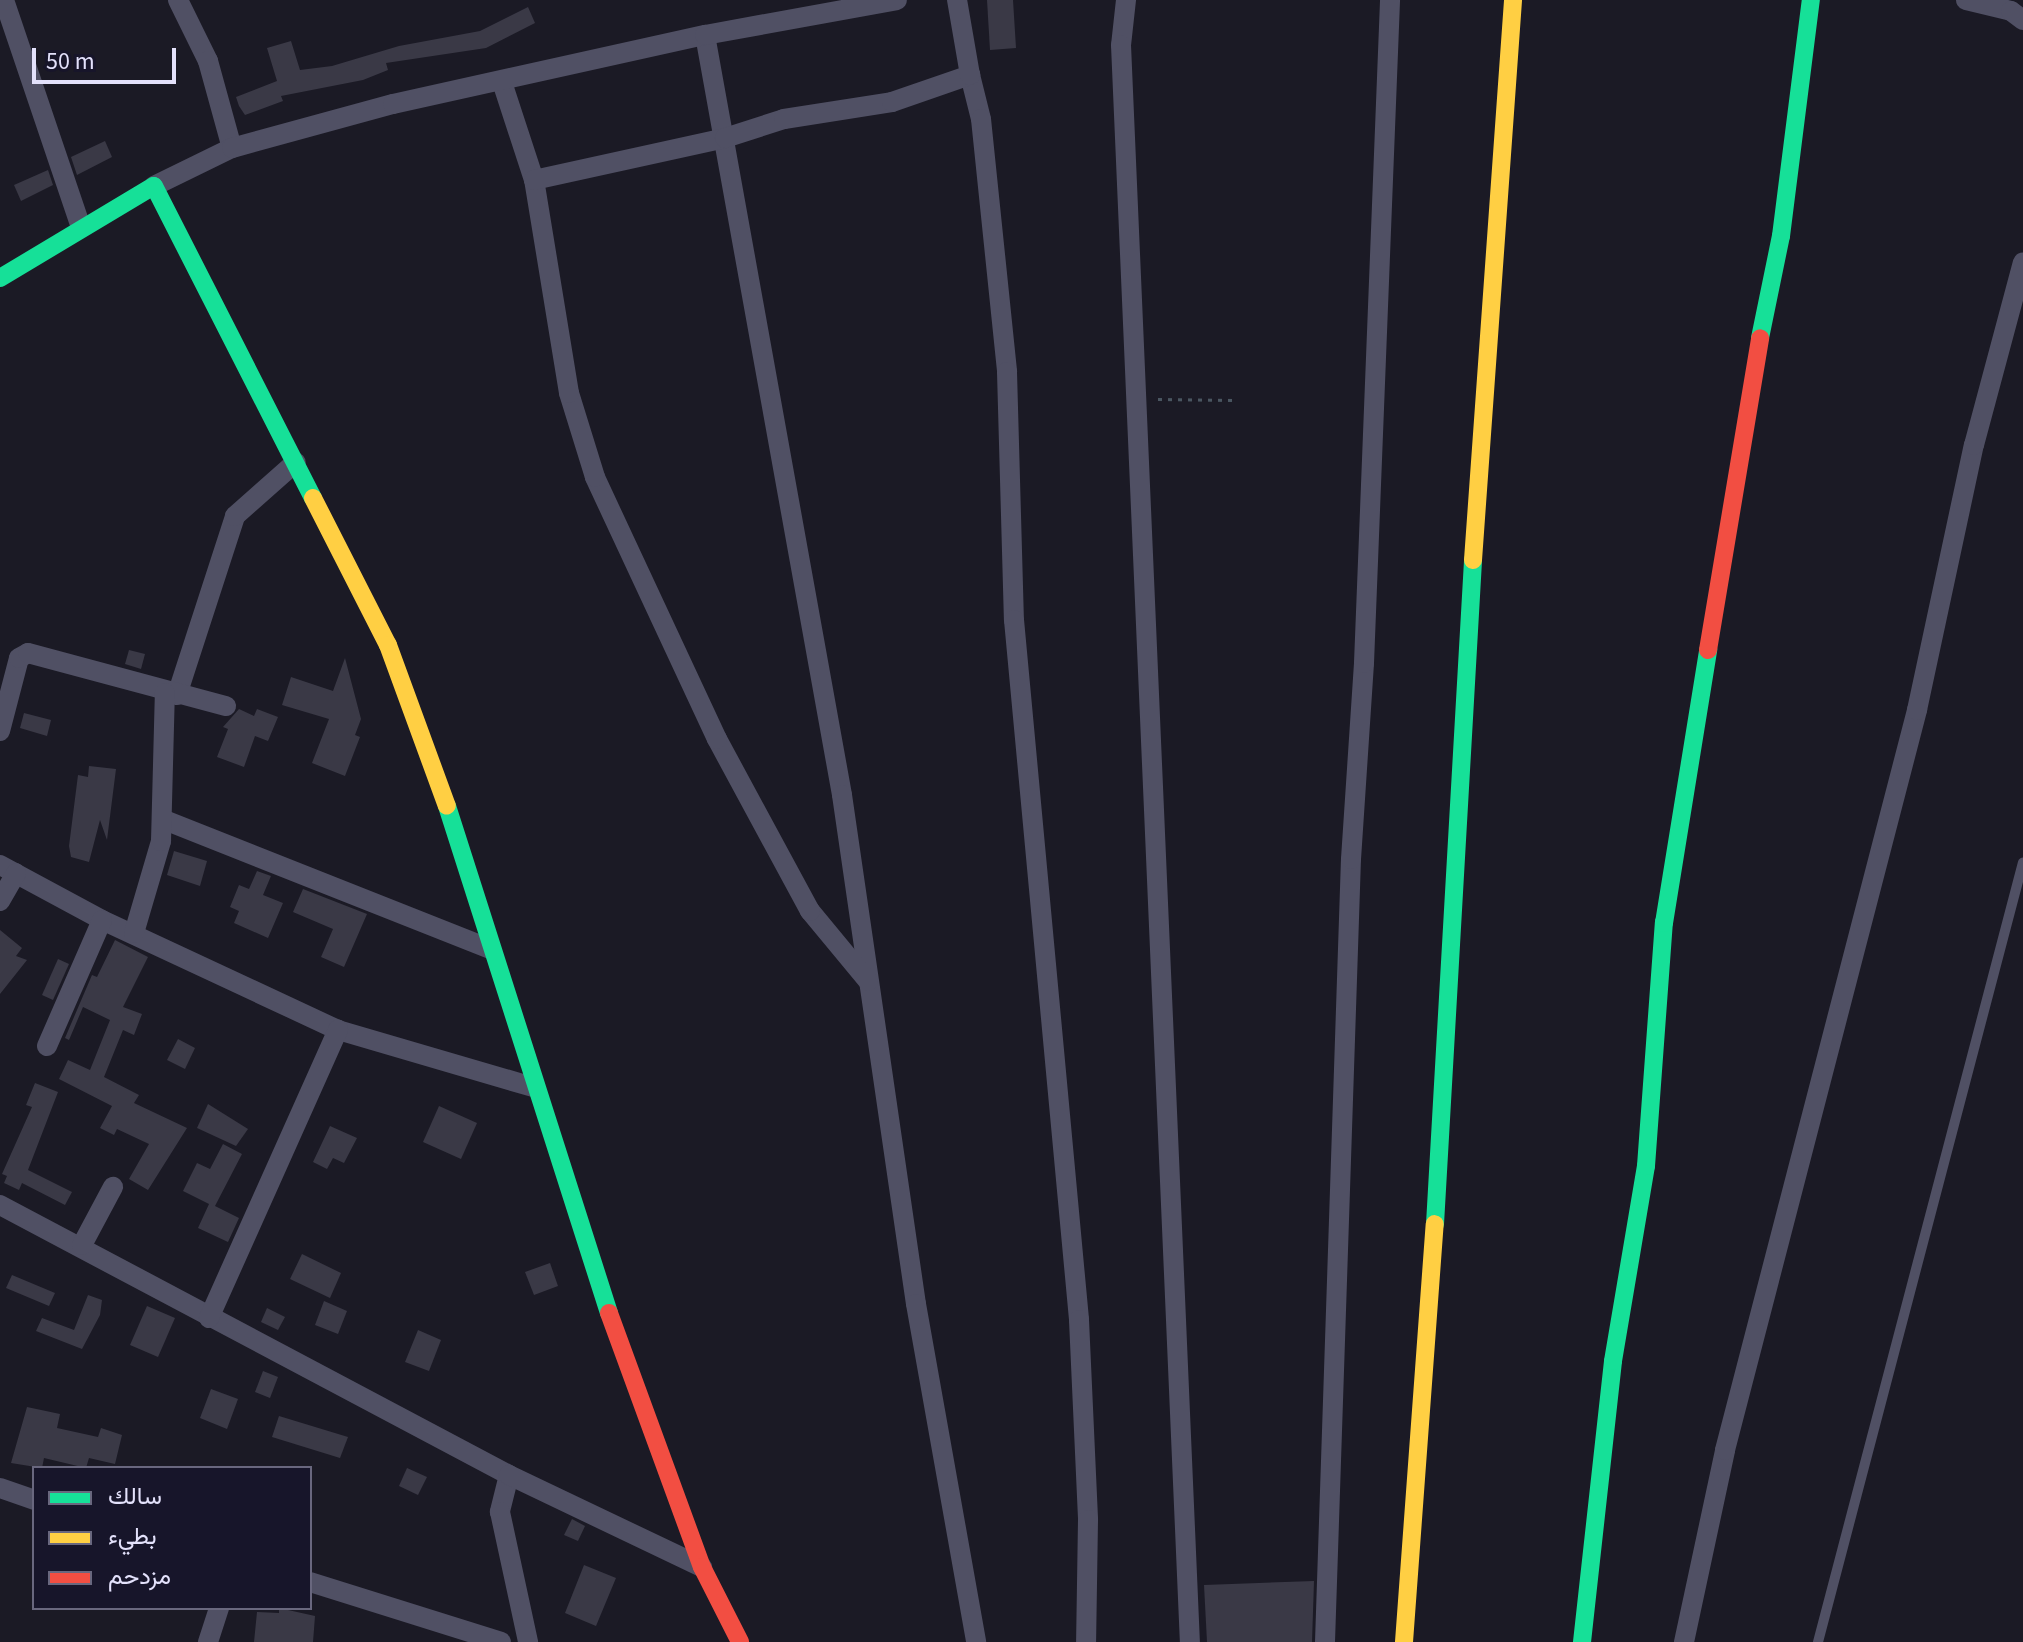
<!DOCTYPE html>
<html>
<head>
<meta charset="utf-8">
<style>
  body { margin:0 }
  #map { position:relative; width:2023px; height:1642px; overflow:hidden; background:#1b1a25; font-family:"Source Sans 3",Vazirmatn,sans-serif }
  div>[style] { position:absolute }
  .building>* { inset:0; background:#3a3946 }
  .path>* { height:3px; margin-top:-1.5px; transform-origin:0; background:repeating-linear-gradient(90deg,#4a5661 0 4px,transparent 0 10px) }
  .lane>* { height:10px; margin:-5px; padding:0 5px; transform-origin:5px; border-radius:5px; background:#505064 }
  .street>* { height:20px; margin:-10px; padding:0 10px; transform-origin:10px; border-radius:10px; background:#505064 }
  .fast>* { height:18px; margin:-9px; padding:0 9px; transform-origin:9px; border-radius:9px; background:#16e098 }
  .slow>* { height:18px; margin:-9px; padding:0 9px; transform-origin:9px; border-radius:9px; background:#ffcf43 }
  .jam>* { height:18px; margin:-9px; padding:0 9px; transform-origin:9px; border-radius:9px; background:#f24e42 }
  span { translate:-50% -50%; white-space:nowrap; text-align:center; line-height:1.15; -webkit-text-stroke:6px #17152a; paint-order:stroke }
  .legend { position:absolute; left:32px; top:1466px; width:280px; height:144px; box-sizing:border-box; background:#17152a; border:2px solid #69677e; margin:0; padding:10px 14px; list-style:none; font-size:24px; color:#e3e1fb }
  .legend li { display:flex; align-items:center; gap:16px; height:40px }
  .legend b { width:40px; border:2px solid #69677e }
  .scale { position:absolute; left:32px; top:48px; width:144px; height:36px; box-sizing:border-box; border:4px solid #e3e1fb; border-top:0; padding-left:10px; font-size:24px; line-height:28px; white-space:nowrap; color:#e3e1fb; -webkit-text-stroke:6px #17152a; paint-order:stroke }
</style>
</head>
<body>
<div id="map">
  <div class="building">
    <i style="clip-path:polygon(987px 0,1013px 0,1016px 48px,990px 50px)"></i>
    <i style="clip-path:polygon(528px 7px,535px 23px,486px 48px,386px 63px,388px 70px,363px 80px,281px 96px,283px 101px,245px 115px,239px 106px,236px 97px,277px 81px,267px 48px,291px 41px,300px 70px,332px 66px,399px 46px,480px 31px)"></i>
    <i style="clip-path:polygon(105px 141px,112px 157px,77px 175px,71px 157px)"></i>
    <i style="clip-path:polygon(48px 170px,53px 185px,21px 201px,14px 185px)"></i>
    <i style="clip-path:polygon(129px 650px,145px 654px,141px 669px,125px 664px)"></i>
    <i style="clip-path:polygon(345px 658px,361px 719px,355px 735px,360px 737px,345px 776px,312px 763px,329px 719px,282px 705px,291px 677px,333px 691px)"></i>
    <i style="clip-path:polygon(239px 709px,254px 716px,257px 709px,278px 717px,268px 741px,255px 736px,244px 767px,217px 757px,228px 729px,223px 727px)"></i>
    <i style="clip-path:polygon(24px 713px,51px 720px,47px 736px,20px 728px)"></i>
    <i style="clip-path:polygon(89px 766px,116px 769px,107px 840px,100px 820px,89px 862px,71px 857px,69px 846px,78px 775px,88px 777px)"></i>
    <i style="clip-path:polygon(174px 851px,207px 861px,200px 886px,167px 875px)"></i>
    <i style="clip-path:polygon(257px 871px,271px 876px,263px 895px,283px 903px,268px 938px,234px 923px,239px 911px,230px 907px,239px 885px,249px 889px)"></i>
    <i style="clip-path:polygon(303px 889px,367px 914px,344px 967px,321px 957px,333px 929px,293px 912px)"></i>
    <i style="clip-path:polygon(0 930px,22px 948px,16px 956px,27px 960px,0 994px)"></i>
    <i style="clip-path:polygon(115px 940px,148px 957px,123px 1007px,142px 1014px,134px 1035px,123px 1030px,104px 1077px,139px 1095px,134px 1103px,187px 1128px,148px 1190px,129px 1179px,149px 1144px,117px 1129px,114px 1135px,100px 1128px,112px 1106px,59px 1079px,68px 1060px,90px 1070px,110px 1020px,83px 1007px,69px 1040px,65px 1038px,92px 975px,97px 977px)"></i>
    <i style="clip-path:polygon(58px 959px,69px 964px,53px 1000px,42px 995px)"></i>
    <i style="clip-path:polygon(178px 1039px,195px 1048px,185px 1069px,167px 1060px)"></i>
    <i style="clip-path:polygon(35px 1083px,58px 1092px,28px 1170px,72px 1192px,65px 1205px,22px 1183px,19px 1190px,4px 1183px,7px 1176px,2px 1174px,32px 1107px,26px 1105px)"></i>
    <i style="clip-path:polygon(208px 1104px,248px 1129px,236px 1146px,197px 1128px)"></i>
    <i style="clip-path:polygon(439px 1106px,477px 1123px,461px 1159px,423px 1142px)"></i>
    <i style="clip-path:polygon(330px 1126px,357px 1138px,344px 1163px,333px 1158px,327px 1169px,313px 1162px)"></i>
    <i style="clip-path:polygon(223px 1144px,242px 1154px,215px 1206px,239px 1218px,228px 1242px,198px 1228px,209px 1204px,183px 1191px,197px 1163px,210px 1169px)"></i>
    <i style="clip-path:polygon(302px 1254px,341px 1273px,330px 1298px,290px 1279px)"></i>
    <i style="clip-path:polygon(550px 1263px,558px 1286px,534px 1295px,525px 1272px)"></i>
    <i style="clip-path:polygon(12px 1275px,55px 1293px,49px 1306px,6px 1288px)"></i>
    <i style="clip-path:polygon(88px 1295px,102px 1300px,100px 1315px,82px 1349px,36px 1331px,42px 1318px,74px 1330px)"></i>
    <i style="clip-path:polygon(324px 1301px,347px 1311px,338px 1334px,315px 1325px)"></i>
    <i style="clip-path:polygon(147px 1306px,175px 1318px,158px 1357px,130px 1345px)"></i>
    <i style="clip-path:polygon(267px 1308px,285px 1317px,278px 1330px,261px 1322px)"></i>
    <i style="clip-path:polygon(418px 1330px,441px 1340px,429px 1371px,405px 1362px)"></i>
    <i style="clip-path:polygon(263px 1371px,278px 1377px,270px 1398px,255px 1392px)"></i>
    <i style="clip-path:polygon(211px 1389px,238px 1399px,227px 1429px,200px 1418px)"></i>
    <i style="clip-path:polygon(27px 1407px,60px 1414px,57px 1428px,98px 1437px,101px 1428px,122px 1435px,115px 1464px,89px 1458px,86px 1468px,44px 1458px,42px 1468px,11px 1463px)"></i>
    <i style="clip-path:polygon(279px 1416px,348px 1437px,340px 1458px,272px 1437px)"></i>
    <i style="clip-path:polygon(407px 1468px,427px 1477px,418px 1495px,399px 1486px)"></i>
    <i style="clip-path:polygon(572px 1519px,585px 1526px,578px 1541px,564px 1535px)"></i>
    <i style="clip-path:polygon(584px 1565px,616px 1578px,596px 1626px,565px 1613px)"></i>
    <i style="clip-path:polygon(1314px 1581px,1312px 1642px,1207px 1642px,1204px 1585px)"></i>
    <i style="clip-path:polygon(279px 1608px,315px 1616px,313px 1642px,254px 1642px,257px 1612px,279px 1613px)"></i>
  </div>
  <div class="path">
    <i style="left:1158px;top:399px;width:76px;rotate:0.8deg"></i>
  </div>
  <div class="lane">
    <i style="left:1818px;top:1642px;width:806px;rotate:-75.27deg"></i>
  </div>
  <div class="street">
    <i style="left:4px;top:0;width:240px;rotate:71.3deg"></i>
    <i style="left:178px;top:0;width:68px;rotate:63.8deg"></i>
    <i style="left:208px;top:61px;width:90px;rotate:74.6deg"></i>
    <i style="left:1126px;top:0;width:45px;rotate:96.3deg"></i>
    <i style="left:1121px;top:45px;width:1598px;rotate:87.53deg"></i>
    <i style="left:1966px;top:0;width:46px;rotate:13.7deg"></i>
    <i style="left:2011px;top:11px;width:15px;rotate:37deg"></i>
    <i style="left:705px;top:35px;width:772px;rotate:79.78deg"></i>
    <i style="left:842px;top:795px;width:514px;rotate:81.73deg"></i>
    <i style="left:916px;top:1304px;width:343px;rotate:79.9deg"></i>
    <i style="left:970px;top:75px;width:45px;rotate:76deg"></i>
    <i style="left:981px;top:119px;width:254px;rotate:84.1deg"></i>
    <i style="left:1007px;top:372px;width:248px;rotate:88.4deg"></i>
    <i style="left:1014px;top:620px;width:703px;rotate:84.69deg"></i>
    <i style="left:1079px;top:1320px;width:200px;rotate:87.4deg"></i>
    <i style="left:1088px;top:1520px;width:122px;rotate:90.9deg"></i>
    <i style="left:502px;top:82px;width:103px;rotate:71.9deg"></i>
    <i style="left:154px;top:186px;width:87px;rotate:-26deg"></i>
    <i style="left:232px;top:148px;width:167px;rotate:-15.3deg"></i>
    <i style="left:393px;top:104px;width:320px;rotate:-12.5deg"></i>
    <i style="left:705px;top:35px;width:195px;rotate:-10.3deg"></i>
    <i style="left:177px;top:695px;width:188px;rotate:-72deg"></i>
    <i style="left:235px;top:516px;width:81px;rotate:-41.5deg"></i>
    <i style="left:0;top:731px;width:75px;rotate:-75.4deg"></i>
    <i style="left:19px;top:658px;width:10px;rotate:-29deg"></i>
    <i style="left:28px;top:653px;width:205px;rotate:15deg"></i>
    <i style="left:162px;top:819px;width:353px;rotate:21.6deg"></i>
    <i style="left:0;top:865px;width:116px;rotate:28.3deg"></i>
    <i style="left:102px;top:920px;width:260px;rotate:25deg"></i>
    <i style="left:338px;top:1030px;width:203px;rotate:16.3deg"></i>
    <i style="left:0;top:901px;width:32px;rotate:-60deg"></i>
    <i style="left:134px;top:933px;width:96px;rotate:-73.6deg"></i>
    <i style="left:161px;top:841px;width:148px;rotate:-88.5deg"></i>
    <i style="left:868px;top:981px;width:91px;rotate:-129.6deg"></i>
    <i style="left:810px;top:911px;width:196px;rotate:-118.4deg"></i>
    <i style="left:717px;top:739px;width:289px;rotate:-115deg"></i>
    <i style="left:595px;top:477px;width:88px;rotate:-107.2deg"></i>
    <i style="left:569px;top:393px;width:216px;rotate:-99.3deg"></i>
    <i style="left:534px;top:180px;width:196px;rotate:-12.4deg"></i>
    <i style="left:725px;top:138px;width:62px;rotate:-17.9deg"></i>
    <i style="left:784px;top:119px;width:109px;rotate:-8.9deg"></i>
    <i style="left:892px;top:102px;width:83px;rotate:-19.1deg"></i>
    <i style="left:970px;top:75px;width:76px;rotate:-99.8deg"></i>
    <i style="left:47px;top:1046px;width:137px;rotate:-66.4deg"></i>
    <i style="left:0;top:1205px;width:576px;rotate:27.94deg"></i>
    <i style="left:509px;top:1475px;width:38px;rotate:104deg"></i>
    <i style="left:500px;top:1512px;width:133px;rotate:77.8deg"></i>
    <i style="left:82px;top:1245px;width:66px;rotate:-61.9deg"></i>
    <i style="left:209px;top:1318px;width:316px;rotate:-65.9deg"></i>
    <i style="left:509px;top:1475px;width:214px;rotate:25.5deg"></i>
    <i style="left:0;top:1488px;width:36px;rotate:19deg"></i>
    <i style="left:310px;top:1582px;width:200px;rotate:17.4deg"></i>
    <i style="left:208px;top:1642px;width:36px;rotate:-72deg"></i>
    <i style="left:1325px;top:1642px;width:783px;rotate:-88.1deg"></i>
    <i style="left:1351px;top:859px;width:196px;rotate:-86.2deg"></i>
    <i style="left:1364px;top:663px;width:664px;rotate:-87.75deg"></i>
    <i style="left:1684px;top:1642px;width:196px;rotate:-77.9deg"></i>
    <i style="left:1725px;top:1450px;width:765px;rotate:-75.45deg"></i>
    <i style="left:1917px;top:710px;width:271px;rotate:-77.9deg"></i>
    <i style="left:1974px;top:445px;width:189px;rotate:-75deg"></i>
  </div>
  <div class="fast">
    <i style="left:0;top:278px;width:179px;rotate:-30.9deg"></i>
    <i style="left:154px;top:186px;width:350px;rotate:63deg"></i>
    <i style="left:1760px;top:338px;width:104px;rotate:-78.4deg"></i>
    <i style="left:1781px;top:236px;width:238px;rotate:-82.8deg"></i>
    <i style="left:447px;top:806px;width:532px;rotate:72.28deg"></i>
    <i style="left:1435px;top:1224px;width:665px;rotate:-86.72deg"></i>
    <i style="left:1582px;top:1642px;width:283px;rotate:-83.7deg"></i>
    <i style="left:1613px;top:1361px;width:198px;rotate:-80.4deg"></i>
    <i style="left:1646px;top:1166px;width:244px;rotate:-85.8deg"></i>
    <i style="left:1664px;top:923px;width:277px;rotate:-80.8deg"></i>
  </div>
  <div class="slow">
    <i style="left:313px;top:498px;width:165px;rotate:63deg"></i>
    <i style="left:388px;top:645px;width:171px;rotate:69.9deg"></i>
    <i style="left:1473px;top:560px;width:561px;rotate:-85.91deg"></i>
    <i style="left:1404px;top:1642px;width:419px;rotate:-85.8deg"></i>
  </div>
  <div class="jam">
    <i style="left:1708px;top:650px;width:316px;rotate:-80.5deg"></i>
    <i style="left:609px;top:1313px;width:270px;rotate:69.9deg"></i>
    <i style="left:702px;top:1567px;width:84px;rotate:63.1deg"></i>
  </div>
  <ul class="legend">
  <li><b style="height:10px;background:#16e098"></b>سالك</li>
  <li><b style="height:10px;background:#ffcf43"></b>بطيء</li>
  <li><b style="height:10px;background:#f24e42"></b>مزدحم</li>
  </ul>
  <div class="scale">50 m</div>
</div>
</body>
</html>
